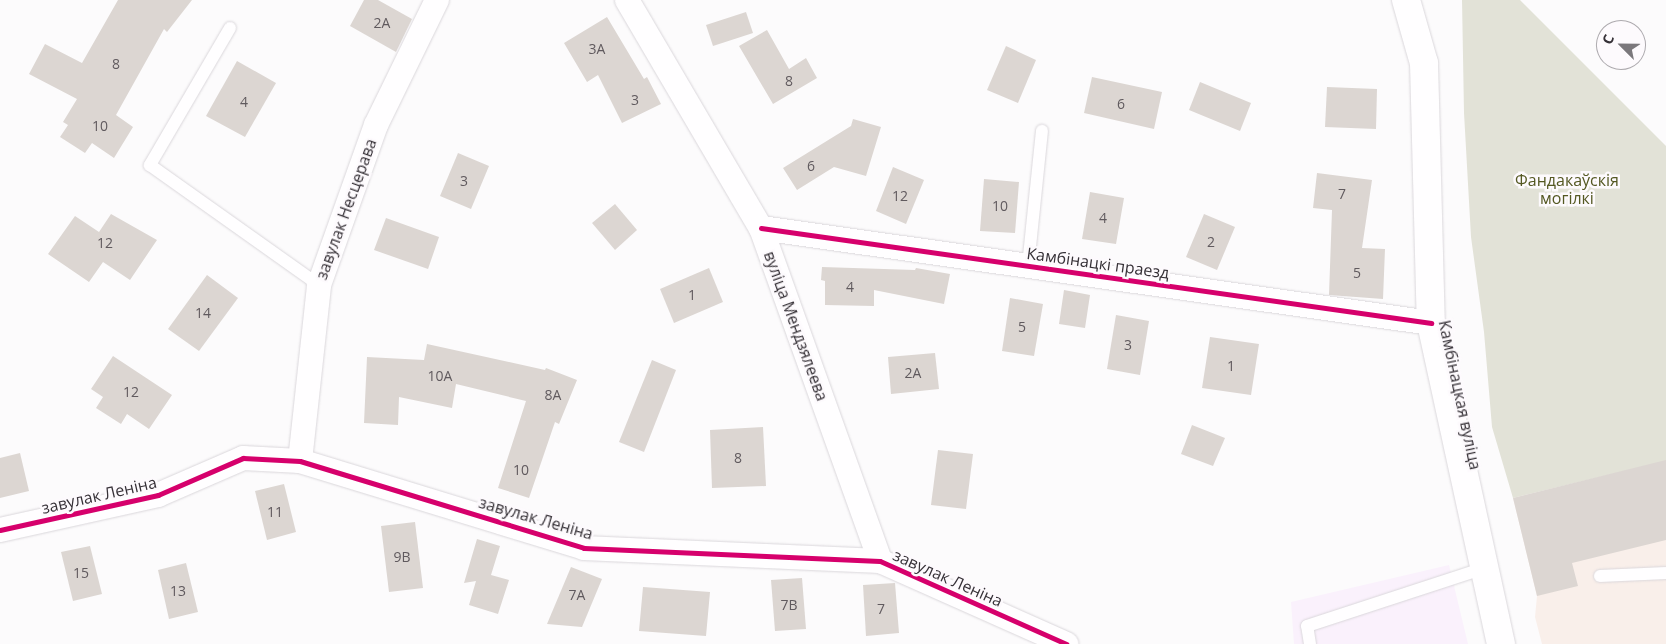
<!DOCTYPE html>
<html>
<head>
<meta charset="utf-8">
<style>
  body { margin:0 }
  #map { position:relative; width:1666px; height:644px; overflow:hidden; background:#fcfbfc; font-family:"Open Sans",sans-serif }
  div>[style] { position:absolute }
  .built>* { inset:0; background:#faf1fc }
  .industrial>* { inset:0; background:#f9efea }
  .green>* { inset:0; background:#e2e2d7 }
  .building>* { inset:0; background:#dcd6d2 }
  .roads { filter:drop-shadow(0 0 1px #dad7db) drop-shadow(0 0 1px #dad7db) }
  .service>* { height:12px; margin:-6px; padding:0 6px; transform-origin:6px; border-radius:6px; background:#fffeff }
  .minor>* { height:24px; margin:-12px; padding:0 12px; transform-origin:12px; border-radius:12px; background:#fffeff }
  .tertiary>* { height:28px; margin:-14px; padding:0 14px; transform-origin:14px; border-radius:14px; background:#fffeff }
  .cycleway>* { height:5px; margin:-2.5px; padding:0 2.5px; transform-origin:2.5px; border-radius:2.5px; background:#d6006c }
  span { translate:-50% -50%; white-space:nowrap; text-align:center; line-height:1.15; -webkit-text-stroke:5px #fdfafd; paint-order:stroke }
  .number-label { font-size:14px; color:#605a5e }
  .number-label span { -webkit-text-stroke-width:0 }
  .park-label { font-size:16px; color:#545822 }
  .street-label { font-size:16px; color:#363137 }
  .north { position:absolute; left:1596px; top:20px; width:50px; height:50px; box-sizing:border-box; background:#fdfafd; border:1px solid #adaaae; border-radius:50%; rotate:293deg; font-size:14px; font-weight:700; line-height:20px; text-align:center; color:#363137 }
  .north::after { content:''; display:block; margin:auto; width:18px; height:22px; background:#7b787c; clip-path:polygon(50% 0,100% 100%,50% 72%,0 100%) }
</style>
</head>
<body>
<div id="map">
  <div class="built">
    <i style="clip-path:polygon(1449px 565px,1468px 644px,1294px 644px,1291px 602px)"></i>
  </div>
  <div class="industrial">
    <i style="clip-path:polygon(1666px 461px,1666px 644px,1542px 644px,1535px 617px,1537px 596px,1513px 498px)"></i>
  </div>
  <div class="green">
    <i style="clip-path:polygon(1462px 0,1520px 0,1666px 146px,1666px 461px,1513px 498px,1492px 427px,1484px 332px,1471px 237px,1464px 113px)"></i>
  </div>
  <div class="building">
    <i style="clip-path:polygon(118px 0,192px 0,167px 32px,164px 29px,116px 115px,133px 127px,114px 158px,92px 143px,85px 153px,60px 137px,68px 125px,63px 122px,77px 99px,29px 74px,45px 44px,82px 63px)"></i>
    <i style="clip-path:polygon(364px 0,378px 0,412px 19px,396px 52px,350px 26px)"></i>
    <i style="clip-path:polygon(746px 12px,753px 33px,713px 46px,706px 25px)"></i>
    <i style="clip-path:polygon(607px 17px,644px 79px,647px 77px,661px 104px,622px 123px,598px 75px,587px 82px,564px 43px)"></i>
    <i style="clip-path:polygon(767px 30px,789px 69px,806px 58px,817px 78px,773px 104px,739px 46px)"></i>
    <i style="clip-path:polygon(1006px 46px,1036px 60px,1018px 103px,987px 90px)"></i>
    <i style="clip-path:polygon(237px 61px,276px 83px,245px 137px,206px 116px)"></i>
    <i style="clip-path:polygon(1092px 77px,1162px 92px,1154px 129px,1084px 113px)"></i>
    <i style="clip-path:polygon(1200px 82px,1251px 103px,1240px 131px,1189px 110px)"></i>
    <i style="clip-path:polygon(1327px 87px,1377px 89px,1376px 129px,1325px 127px)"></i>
    <i style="clip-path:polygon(853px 119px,881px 127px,866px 176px,834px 167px,797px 190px,783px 168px,851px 126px)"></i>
    <i style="clip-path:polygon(458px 153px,489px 166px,471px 209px,440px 196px)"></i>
    <i style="clip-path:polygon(893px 167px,924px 180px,906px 224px,876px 211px)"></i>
    <i style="clip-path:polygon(1317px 173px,1372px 180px,1362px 248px,1385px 249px,1383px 299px,1329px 295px,1332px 210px,1313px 208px)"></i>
    <i style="clip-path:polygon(984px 179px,1019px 182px,1015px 233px,980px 231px)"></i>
    <i style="clip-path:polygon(1090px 192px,1124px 198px,1116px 244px,1082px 239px)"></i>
    <i style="clip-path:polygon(615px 204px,637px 230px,615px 250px,592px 223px)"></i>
    <i style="clip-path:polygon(111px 214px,157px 240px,130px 280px,103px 262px,89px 282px,48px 254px,75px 216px,99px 232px)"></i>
    <i style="clip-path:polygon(1204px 214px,1235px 227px,1217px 270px,1186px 257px)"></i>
    <i style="clip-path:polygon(386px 218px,439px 237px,428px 269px,374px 250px)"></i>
    <i style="clip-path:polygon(822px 267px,915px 270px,916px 268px,950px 274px,944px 304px,874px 290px,874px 306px,825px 305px,825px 281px,821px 280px)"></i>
    <i style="clip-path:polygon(709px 268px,723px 302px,674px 323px,660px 289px)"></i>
    <i style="clip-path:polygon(207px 275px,238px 298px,199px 351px,168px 329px)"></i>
    <i style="clip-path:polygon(1064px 290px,1090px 295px,1085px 328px,1059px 324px)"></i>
    <i style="clip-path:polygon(1010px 298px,1043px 304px,1034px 356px,1002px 351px)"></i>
    <i style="clip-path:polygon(1116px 315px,1149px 321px,1140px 375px,1107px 369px)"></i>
    <i style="clip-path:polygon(1210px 337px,1259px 344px,1251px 395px,1202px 388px)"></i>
    <i style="clip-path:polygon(427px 344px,545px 370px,546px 368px,577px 380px,559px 424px,555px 422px,529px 498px,498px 488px,526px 401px,456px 384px,452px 408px,399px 397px,398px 425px,364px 423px,367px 357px,424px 360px)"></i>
    <i style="clip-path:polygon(935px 353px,939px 389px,891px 394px,888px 357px)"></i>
    <i style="clip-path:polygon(113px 356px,172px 395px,149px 429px,127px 414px,121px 424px,96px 408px,103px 397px,91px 389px)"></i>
    <i style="clip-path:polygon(652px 360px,676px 370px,644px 452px,619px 442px)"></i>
    <i style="clip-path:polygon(1192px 425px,1225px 438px,1213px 466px,1181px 454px)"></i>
    <i style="clip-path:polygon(763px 427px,766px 486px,712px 488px,710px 430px)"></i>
    <i style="clip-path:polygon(938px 450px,973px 454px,966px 509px,931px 505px)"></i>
    <i style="clip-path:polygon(20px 453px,29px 491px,0 498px,0 458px)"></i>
    <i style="clip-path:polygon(1666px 460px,1666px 540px,1572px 563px,1578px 586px,1537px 596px,1513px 498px)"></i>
    <i style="clip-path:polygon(284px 484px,296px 532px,267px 540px,255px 491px)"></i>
    <i style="clip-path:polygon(415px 522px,423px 588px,389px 592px,381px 526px)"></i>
    <i style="clip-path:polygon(477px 539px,500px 546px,491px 575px,509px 580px,498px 614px,469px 605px,476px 581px,464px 583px)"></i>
    <i style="clip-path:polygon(90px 546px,102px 594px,73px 601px,61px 552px)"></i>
    <i style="clip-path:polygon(186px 563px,198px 612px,169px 619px,158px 570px)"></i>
    <i style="clip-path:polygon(571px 567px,602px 579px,582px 627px,547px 624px)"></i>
    <i style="clip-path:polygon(802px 578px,806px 629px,775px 631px,771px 580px)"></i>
    <i style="clip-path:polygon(895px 583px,899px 633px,866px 636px,863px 585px)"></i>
    <i style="clip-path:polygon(643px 587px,710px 592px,706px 636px,639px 631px)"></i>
  </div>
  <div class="roads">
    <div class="service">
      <i style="left:230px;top:28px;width:159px;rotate:120.3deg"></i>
      <i style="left:150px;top:165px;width:207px;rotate:35.4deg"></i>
      <i style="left:1028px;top:266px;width:136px;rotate:-84.1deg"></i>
      <i style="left:1600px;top:576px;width:66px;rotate:-2.6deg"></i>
      <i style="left:1310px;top:644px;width:18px;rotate:-99deg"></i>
      <i style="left:1307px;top:626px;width:186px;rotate:-18.1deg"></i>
    </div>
    <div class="minor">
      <i style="left:627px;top:0;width:264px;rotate:59.6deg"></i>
      <i style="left:761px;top:228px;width:354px;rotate:70.3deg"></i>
      <i style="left:761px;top:228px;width:677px;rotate:8.07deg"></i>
      <i style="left:300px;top:461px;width:177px;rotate:-83.8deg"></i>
      <i style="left:319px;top:285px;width:170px;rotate:-70.4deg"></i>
      <i style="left:376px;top:125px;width:139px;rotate:-64deg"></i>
      <i style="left:0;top:530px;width:162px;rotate:-12.5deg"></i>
      <i style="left:158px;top:495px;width:93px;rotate:-23.5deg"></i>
      <i style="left:243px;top:458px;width:57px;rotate:3deg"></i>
      <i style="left:300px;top:461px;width:297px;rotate:17deg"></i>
      <i style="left:584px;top:548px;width:296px;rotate:2.5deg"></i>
      <i style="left:880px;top:561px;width:204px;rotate:24deg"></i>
    </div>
    <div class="tertiary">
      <i style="left:1406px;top:0;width:66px;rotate:74.1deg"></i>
      <i style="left:1424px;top:63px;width:260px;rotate:88.5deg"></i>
      <i style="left:1431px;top:323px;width:329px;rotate:77.7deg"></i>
    </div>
  </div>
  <div class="cycleway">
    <i style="left:761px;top:228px;width:677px;rotate:8.07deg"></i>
    <i style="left:0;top:530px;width:162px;rotate:-12.5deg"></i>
    <i style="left:158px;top:495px;width:93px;rotate:-23.5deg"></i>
    <i style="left:243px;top:458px;width:57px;rotate:3deg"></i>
    <i style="left:300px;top:461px;width:297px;rotate:17deg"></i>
    <i style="left:584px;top:548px;width:296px;rotate:2.5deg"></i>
    <i style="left:880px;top:561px;width:204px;rotate:24deg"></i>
  </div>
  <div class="number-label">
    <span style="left:382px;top:23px">2А</span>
    <span style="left:597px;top:49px">3А</span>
    <span style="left:116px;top:64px">8</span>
    <span style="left:789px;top:81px">8</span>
    <span style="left:635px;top:100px">3</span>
    <span style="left:244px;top:102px">4</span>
    <span style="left:1121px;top:104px">6</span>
    <span style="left:100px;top:126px">10</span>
    <span style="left:811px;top:166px">6</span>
    <span style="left:464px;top:181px">3</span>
    <span style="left:1342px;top:194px">7</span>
    <span style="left:900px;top:196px">12</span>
    <span style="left:1000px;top:206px">10</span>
    <span style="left:1103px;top:218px">4</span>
    <span style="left:1211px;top:242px">2</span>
    <span style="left:105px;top:243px">12</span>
    <span style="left:1357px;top:273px">5</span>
    <span style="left:850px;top:287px">4</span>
    <span style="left:692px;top:295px">1</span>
    <span style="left:203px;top:313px">14</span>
    <span style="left:1022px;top:327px">5</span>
    <span style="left:1128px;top:345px">3</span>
    <span style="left:1231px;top:366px">1</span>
    <span style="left:913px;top:373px">2А</span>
    <span style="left:440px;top:376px">10А</span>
    <span style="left:131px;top:392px">12</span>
    <span style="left:553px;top:395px">8А</span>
    <span style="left:738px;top:458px">8</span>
    <span style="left:521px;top:470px">10</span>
    <span style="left:275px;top:512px">11</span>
    <span style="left:402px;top:557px">9В</span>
    <span style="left:81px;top:573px">15</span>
    <span style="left:178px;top:591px">13</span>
    <span style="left:577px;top:595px">7А</span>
    <span style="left:789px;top:605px">7В</span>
    <span style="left:881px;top:609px">7</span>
  </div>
  <div class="park-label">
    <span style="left:1567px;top:189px">Фандакаўскія<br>могілкі</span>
  </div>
  <div class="street-label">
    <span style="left:346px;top:209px;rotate:-70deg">завулак Несцерава</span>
    <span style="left:1098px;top:263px;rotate:8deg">Камбінацкі праезд</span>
    <span style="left:796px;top:326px;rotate:70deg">вуліца Мендзялеева</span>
    <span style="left:1460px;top:395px;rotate:78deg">Камбінацкая вуліца</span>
    <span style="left:99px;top:495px;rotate:-13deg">завулак Леніна</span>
    <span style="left:536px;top:518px;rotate:16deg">завулак Леніна</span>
    <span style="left:948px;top:578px;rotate:24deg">завулак Леніна</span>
  </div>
  <div class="north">С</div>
</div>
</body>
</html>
